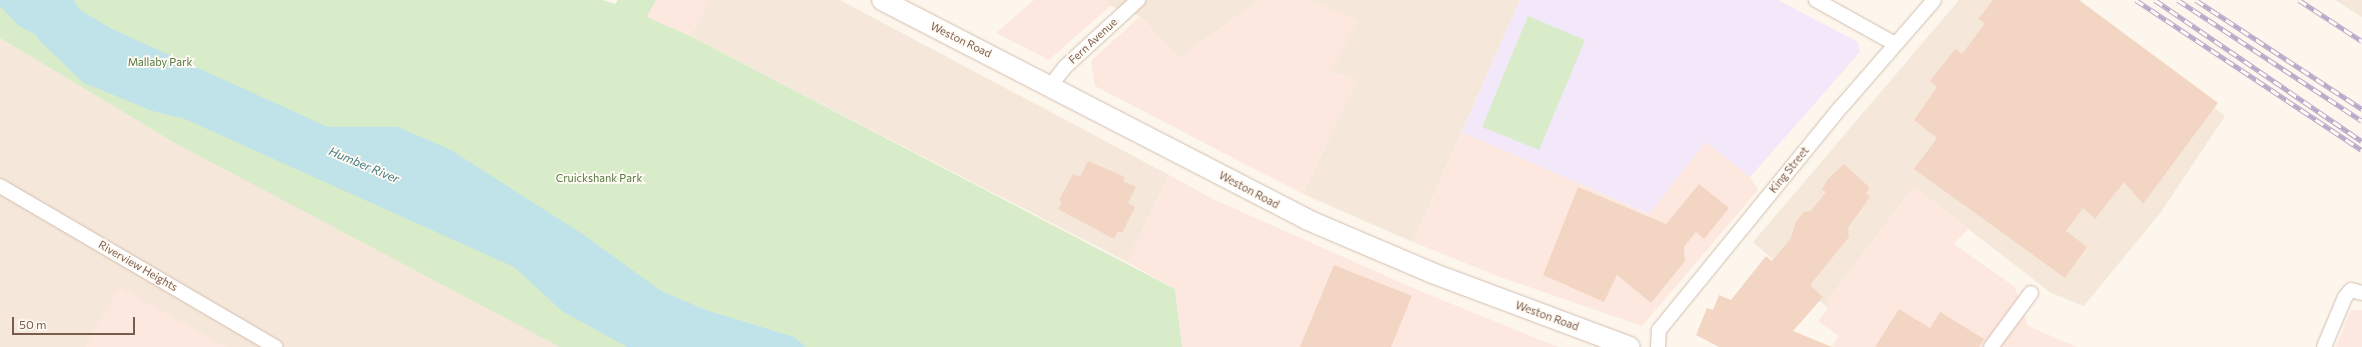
<!DOCTYPE html>
<html>
<head>
<meta charset="utf-8">
<style>
  body { margin:0 }
  #map { position:relative; width:2362px; height:347px; overflow:hidden; background:#fdf6ec; font-family:Commissioner,sans-serif }
  div>[style] { position:absolute }
  .residential>* { inset:0; background:#f5e8da }
  .commercial>* { inset:0; background:#fde8e0 }
  .education>* { inset:0; background:#f3e8fa }
  .green>* { inset:0; background:#d8ecc9 }
  .water>* { inset:0; background:#bfe3e8 }
  .river>* { height:30px; margin:-15px; padding:0 15px; transform-origin:15px; border-radius:15px; background:#bfe3e8 }
  .building>* { inset:0; background:#f3d5c3 }
  .roads { filter:drop-shadow(0 0 1px #d1beb0) drop-shadow(0 0 1px #d1beb0) }
  .minor>* { height:14px; margin:-7px; padding:0 7px; transform-origin:7px; border-radius:7px; background:#fff }
  .secondary>* { height:20px; margin:-10px; padding:0 10px; transform-origin:10px; border-radius:10px; background:#fff }
  .rail>* { height:4.5px; margin-top:-2.25px; transform-origin:0; background:repeating-linear-gradient(90deg,#fffaf3 0 9px,#b9a8c9 0 18px); box-sizing:border-box; border-block:1px solid #b9a8c9 }
  span { translate:-50% -50%; white-space:nowrap; text-align:center; line-height:1.15; -webkit-text-stroke:3.5px #fffaf3; paint-order:stroke }
  .street-label { font-size:11px; color:#7a5c4d }
  .park-label { font-size:11px; color:#537a41 }
  .water-label { font-size:12px; color:#437c86; font-style:italic }
  .scale { position:absolute; left:12px; top:317px; width:123px; height:18px; box-sizing:border-box; border:2px solid #7a5c4d; border-top:0; padding-left:5px; font-size:12px; line-height:14px; white-space:nowrap; color:#7a5c4d; -webkit-text-stroke:3px #fffaf3; paint-order:stroke }
</style>
</head>
<body>
<div id="map">
  <div class="residential">
    <i style="clip-path:polygon(710px 0,840px 0,1169px 175px,1127px 262px,690px 36px)"></i>
    <i style="clip-path:polygon(1104px 0,1260px 0,1179px 58px,1140px 16px,1110px 6px)"></i>
    <i style="clip-path:polygon(1310px 0,1520px 0,1413px 242px,1303px 194px,1356px 81px,1331px 72px,1334px 63px,1324px 7px)"></i>
    <i style="clip-path:polygon(1959px 0,2071px 0,2225px 116px,2161px 212px,2084px 306px,2051px 293px,1914px 187px,1830px 297px,1828px 308px,1753px 242px)"></i>
    <i style="clip-path:polygon(2335px 0,2362px 0,2362px 17px)"></i>
    <i style="clip-path:polygon(0 38px,175px 143px,582px 347px,0 347px)"></i>
  </div>
  <div class="commercial">
    <i style="clip-path:polygon(656px 0,710px 0,690px 36px,647px 17px)"></i>
    <i style="clip-path:polygon(1034px 0,1104px 0,1110px 6px,1049px 60px,996px 33px)"></i>
    <i style="clip-path:polygon(1260px 0,1310px 0,1357px 20px,1331px 72px,1356px 81px,1303px 194px,1095px 86px,1091px 61px,1140px 16px,1179px 58px)"></i>
    <i style="clip-path:polygon(1462px 132px,1648px 214px,1706px 141px,1750px 177px,1758px 190px,1642px 326px,1500px 277px,1413px 242px)"></i>
    <i style="clip-path:polygon(1169px 175px,1215px 200px,1420px 291px,1558px 347px,1182px 347px,1175px 289px,1127px 262px)"></i>
    <i style="clip-path:polygon(1914px 187px,1968px 229px,1954px 244px,2015px 287px,2028px 326px,2077px 347px,1832px 347px,1839px 336px,1818px 321px,1828px 308px,1830px 297px)"></i>
    <i style="clip-path:polygon(119px 287px,226px 347px,85px 347px)"></i>
    <i style="clip-path:polygon(2351px 310px,2362px 310px,2362px 347px,2336px 347px)"></i>
  </div>
  <div class="education">
    <i style="clip-path:polygon(1520px 0,1778px 0,1858px 42px,1860px 52px,1750px 177px,1706px 142px,1649px 214px,1462px 132px)"></i>
  </div>
  <div class="green">
    <i style="clip-path:polygon(0 0,603px 0,615px 4px,618px 0,656px 0,647px 17px,690px 36px,1175px 289px,1182px 347px,560px 347px,175px 143px,0 38px)"></i>
    <i style="clip-path:polygon(1528px 16px,1585px 40px,1539px 150px,1482px 127px)"></i>
  </div>
  <div class="water">
    <i style="clip-path:polygon(0 0,74px 0,80px 10px,112px 29px,328px 127px,398px 127px,451px 150px,584px 235px,661px 291px,706px 310px,794px 337px,806px 347px,627px 347px,562px 311px,514px 267px,169px 112px,129px 82px,19px 26px,0 6px)"></i>
  </div>
  <div class="river">
    <i style="left:34px;top:0;width:35px;rotate:61deg"></i>
    <i style="left:51px;top:31px;width:57px;rotate:43.6deg"></i>
    <i style="left:92px;top:70px;width:68px;rotate:22.4deg"></i>
    <i style="left:155px;top:96px;width:23px;rotate:15deg"></i>
  </div>
  <div class="building">
    <i style="clip-path:polygon(1993px 0,2079px 0,2218px 103px,2143px 204px,2124px 182px,2095px 219px,2083px 208px,2066px 231px,2087px 247px,2065px 278px,1914px 169px,1937px 138px,1914px 120px,1937px 87px,1930px 81px,1955px 49px,1962px 54px,1985px 23px,1978px 19px)"></i>
    <i style="clip-path:polygon(1088px 161px,1125px 177px,1123px 181px,1136px 187px,1128px 203px,1135px 207px,1122px 233px,1118px 231px,1114px 239px,1058px 209px,1062px 202px,1059px 200px,1073px 174px,1080px 177px)"></i>
    <i style="clip-path:polygon(1844px 164px,1870px 188px,1866px 193px,1870px 197px,1848px 228px,1849px 237px,1810px 285px,1823px 297px,1793px 331px,1832px 347px,1719px 347px,1696px 335px,1707px 308px,1713px 310px,1719px 295px,1731px 300px,1766px 256px,1772px 261px,1791px 238px,1796px 221px,1804px 212px,1811px 211px,1826px 192px,1822px 190px,1827px 180px)"></i>
    <i style="clip-path:polygon(1699px 184px,1729px 208px,1704px 239px,1696px 232px,1684px 247px,1685px 261px,1651px 303px,1617px 275px,1604px 302px,1543px 275px,1578px 187px,1666px 224px)"></i>
    <i style="clip-path:polygon(1334px 265px,1412px 296px,1391px 347px,1300px 347px)"></i>
    <i style="clip-path:polygon(1899px 309px,1930px 328px,1940px 312px,1984px 339px,1979px 347px,1875px 347px)"></i>
  </div>
  <div class="roads">
    <div class="minor">
      <i style="left:1816px;top:0;width:90px;rotate:29.1deg"></i>
      <i style="left:1051px;top:85px;width:24px;rotate:-52deg"></i>
      <i style="left:1066px;top:66px;width:98px;rotate:-42.5deg"></i>
      <i style="left:0;top:186px;width:319px;rotate:30.3deg"></i>
      <i style="left:1658px;top:347px;width:17px;rotate:-87deg"></i>
      <i style="left:1659px;top:330px;width:289px;rotate:-50.8deg"></i>
      <i style="left:1842px;top:106px;width:140px;rotate:-49deg"></i>
      <i style="left:1991px;top:347px;width:67px;rotate:-53.5deg"></i>
      <i style="left:2324px;top:347px;width:54px;rotate:-67.2deg"></i>
      <i style="left:2345px;top:297px;width:9px;rotate:-49deg"></i>
      <i style="left:2351px;top:290px;width:11px;rotate:15deg"></i>
    </div>
    <div class="secondary">
      <i style="left:882px;top:0;width:479px;rotate:27.3deg"></i>
      <i style="left:1308px;top:220px;width:135px;rotate:23.1deg"></i>
      <i style="left:1432px;top:273px;width:211px;rotate:20.5deg"></i>
    </div>
  </div>
  <div class="rail">
    <i style="left:2136px;top:0;width:271px;rotate:33.6deg"></i>
    <i style="left:2155px;top:0;width:250px;rotate:34.3deg"></i>
    <i style="left:2178px;top:0;width:220px;rotate:33.3deg"></i>
    <i style="left:2196px;top:0;width:199px;rotate:33.3deg"></i>
    <i style="left:2299px;top:0;width:75px;rotate:33.1deg"></i>
  </div>
  <div class="street-label">
    <span style="left:961px;top:40px;rotate:26deg">Weston Road</span>
    <span style="left:1093px;top:41px;rotate:-43deg">Fern Avenue</span>
    <span style="left:1789px;top:170px;rotate:-51deg">King Street</span>
    <span style="left:1249px;top:190px;rotate:28deg">Weston Road</span>
    <span style="left:138px;top:266px;rotate:30deg">Riverview Heights</span>
    <span style="left:1547px;top:316px;rotate:20deg">Weston Road</span>
  </div>
  <div class="park-label">
    <span style="left:160px;top:62px">Mallaby Park</span>
    <span style="left:599px;top:178px">Cruickshank Park</span>
  </div>
  <div class="water-label">
    <span style="left:364px;top:165px;rotate:23deg">Humber River</span>
  </div>
  <div class="scale">50 m</div>
</div>
</body>
</html>
